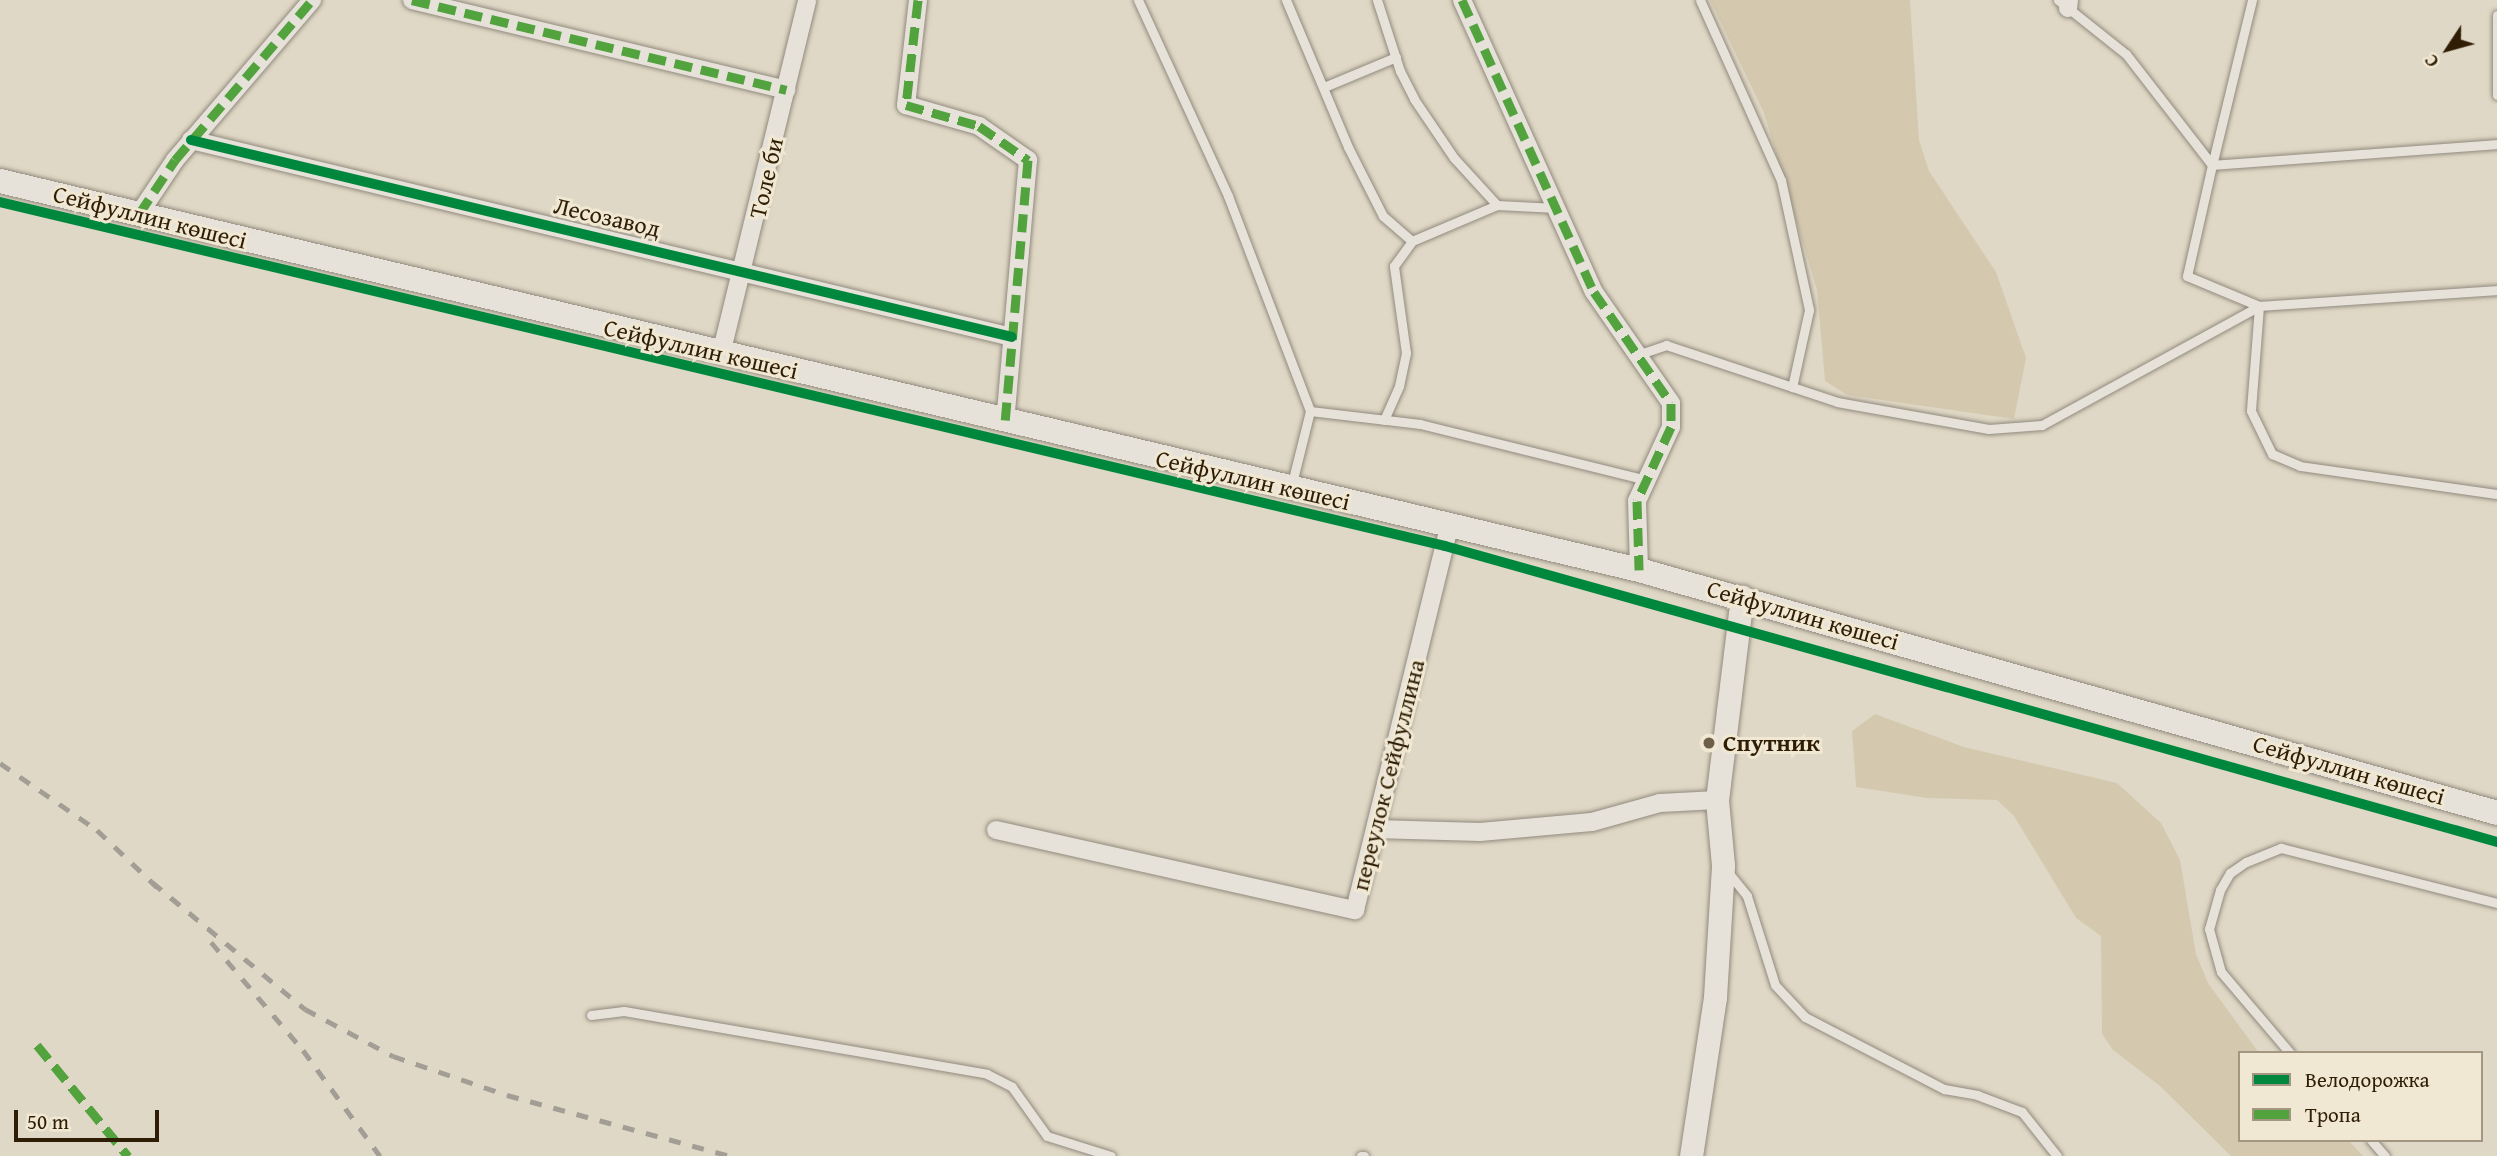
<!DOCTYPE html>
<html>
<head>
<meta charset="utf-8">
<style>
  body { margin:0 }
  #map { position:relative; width:2497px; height:1156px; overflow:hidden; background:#e0d8c6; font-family:"Gentium Book Plus",serif }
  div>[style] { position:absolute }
  .green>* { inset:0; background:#d4c9af }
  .roads { filter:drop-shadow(0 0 2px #918a7d) drop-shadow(0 0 2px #918a7d) }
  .service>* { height:9px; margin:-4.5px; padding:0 4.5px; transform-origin:4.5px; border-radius:4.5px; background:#e6e2da }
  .minor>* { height:18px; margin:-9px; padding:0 9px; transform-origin:9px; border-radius:9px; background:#e6e2da }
  .tertiary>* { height:23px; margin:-11.5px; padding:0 11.5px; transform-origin:11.5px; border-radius:11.5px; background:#e6e2da }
  .secondary>* { height:24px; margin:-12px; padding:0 12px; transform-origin:12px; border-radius:12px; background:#e6e2da }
  .rail>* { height:5px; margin-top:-2.5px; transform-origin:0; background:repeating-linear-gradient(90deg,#a39e95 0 12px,transparent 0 24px) }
  .quiet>* { height:9px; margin-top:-4.5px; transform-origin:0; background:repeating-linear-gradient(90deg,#52a23d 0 18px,transparent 0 27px) }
  .cycleway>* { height:10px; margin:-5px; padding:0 5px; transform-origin:5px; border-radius:5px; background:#00873e }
  .dots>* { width:19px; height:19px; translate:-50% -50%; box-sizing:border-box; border:4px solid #f1e8d3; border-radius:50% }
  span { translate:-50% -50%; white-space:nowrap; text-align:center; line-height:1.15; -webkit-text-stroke:6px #f1e8d3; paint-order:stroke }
  .street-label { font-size:24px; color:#2f1e05 }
  .poi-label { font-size:24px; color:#2f1e05; font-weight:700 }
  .left { translate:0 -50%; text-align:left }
  .legend { position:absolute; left:2238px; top:1051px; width:245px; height:91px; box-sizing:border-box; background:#f1e8d3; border:2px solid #a39781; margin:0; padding:9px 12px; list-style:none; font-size:21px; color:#2f1e05 }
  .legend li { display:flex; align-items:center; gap:14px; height:35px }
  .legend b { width:35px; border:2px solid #a39781 }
  .north { position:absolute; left:2413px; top:14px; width:70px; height:70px; -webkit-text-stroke:5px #f1e8d3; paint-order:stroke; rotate:234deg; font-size:19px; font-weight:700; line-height:28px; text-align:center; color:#2f1e05 }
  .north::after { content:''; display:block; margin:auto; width:24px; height:32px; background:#2f1e05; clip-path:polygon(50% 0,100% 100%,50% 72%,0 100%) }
  .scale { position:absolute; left:14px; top:1110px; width:145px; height:32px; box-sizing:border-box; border:4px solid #2f1e05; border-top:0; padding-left:9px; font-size:21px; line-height:24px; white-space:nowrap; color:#2f1e05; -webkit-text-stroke:5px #f1e8d3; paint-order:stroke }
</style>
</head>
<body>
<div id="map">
  <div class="green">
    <i style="clip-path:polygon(1710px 0,1910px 0,1919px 140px,1929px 171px,1996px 272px,2026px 358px,2014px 419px,1847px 395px,1825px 381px,1817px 290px,1764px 113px)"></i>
    <i style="clip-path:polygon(1875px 714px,1964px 747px,2117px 783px,2161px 823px,2180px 860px,2196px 954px,2208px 983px,2259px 1053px,2240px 1053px,2240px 1140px,2348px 1140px,2363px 1156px,2231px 1156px,2160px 1086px,2113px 1050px,2102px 1034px,2101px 936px,2076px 918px,2014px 816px,1997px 800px,1927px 798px,1856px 787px,1852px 731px)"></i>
  </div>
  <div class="roads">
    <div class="service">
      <i style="left:1138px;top:0;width:216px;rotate:65.3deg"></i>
      <i style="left:1228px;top:196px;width:230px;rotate:69.1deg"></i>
      <i style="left:1310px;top:411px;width:78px;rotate:104deg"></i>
      <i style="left:1286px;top:0;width:160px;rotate:67.1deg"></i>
      <i style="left:1348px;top:147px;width:77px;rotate:63.1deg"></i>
      <i style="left:1383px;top:216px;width:38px;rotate:41deg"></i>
      <i style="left:1377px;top:0;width:75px;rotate:72.1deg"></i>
      <i style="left:1400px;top:71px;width:31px;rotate:63deg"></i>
      <i style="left:1414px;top:99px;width:71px;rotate:55.9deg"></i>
      <i style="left:1454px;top:158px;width:64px;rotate:47.5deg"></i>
      <i style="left:1700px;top:0;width:197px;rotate:65.8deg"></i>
      <i style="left:1781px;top:180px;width:133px;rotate:77.8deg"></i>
      <i style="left:1809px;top:310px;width:79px;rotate:102.4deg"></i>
      <i style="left:2058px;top:0;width:87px;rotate:38.5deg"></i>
      <i style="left:2126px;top:54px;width:140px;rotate:52.2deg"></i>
      <i style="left:2212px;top:165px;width:114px;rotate:102.7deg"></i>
      <i style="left:2187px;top:276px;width:78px;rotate:22.6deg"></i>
      <i style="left:2259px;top:306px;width:105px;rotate:94.4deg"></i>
      <i style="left:2251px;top:411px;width:48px;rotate:64deg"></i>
      <i style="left:2272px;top:454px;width:30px;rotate:23deg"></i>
      <i style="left:2300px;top:466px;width:199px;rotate:8.1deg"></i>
      <i style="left:2252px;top:0;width:170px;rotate:103.6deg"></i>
      <i style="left:2212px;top:165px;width:286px;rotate:-4.2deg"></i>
      <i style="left:2497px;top:15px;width:80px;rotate:90deg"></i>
      <i style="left:1324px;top:87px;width:78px;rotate:-22.6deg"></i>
      <i style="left:1640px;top:354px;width:28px;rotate:-19deg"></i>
      <i style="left:1666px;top:345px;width:180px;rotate:18.4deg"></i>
      <i style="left:1837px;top:402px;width:154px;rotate:10.1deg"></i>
      <i style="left:1989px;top:429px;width:53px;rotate:-4.3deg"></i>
      <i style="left:2042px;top:425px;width:247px;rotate:-28.7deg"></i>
      <i style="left:2259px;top:306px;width:239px;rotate:-3.8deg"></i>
      <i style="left:1310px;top:411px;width:111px;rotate:6.7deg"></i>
      <i style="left:1420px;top:424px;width:233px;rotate:13.9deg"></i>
      <i style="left:1384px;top:420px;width:37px;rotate:-66deg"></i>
      <i style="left:1399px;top:386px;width:34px;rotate:-78deg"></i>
      <i style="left:1406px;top:353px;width:88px;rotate:-97.9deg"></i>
      <i style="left:1394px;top:266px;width:31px;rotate:-54deg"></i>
      <i style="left:1412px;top:241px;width:92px;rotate:-23deg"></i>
      <i style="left:1497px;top:205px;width:59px;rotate:2.9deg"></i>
      <i style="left:1727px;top:871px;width:32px;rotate:51deg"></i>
      <i style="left:1747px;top:896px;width:93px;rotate:72.5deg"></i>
      <i style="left:1775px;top:985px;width:44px;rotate:46.8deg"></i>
      <i style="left:1805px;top:1017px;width:157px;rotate:27.4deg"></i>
      <i style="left:1944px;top:1089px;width:34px;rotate:10deg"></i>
      <i style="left:1977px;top:1095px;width:48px;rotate:20.7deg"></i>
      <i style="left:2022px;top:1112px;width:56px;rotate:51.5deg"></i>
      <i style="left:591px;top:1015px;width:33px;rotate:-7deg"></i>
      <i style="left:624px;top:1011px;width:368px;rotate:9.8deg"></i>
      <i style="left:987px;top:1074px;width:28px;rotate:27deg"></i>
      <i style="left:1012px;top:1087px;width:60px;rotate:54.5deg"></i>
      <i style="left:1047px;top:1136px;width:67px;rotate:17.4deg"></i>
      <i style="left:2290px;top:1053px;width:106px;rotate:-130.4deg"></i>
      <i style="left:2221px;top:972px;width:45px;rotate:-105.6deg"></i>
      <i style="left:2209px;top:929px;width:41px;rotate:-74.2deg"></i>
      <i style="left:2220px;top:890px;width:20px;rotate:-60deg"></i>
      <i style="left:2230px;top:873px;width:19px;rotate:-35deg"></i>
      <i style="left:2246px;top:862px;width:38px;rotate:-22deg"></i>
      <i style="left:2281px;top:848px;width:223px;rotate:14.3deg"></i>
      <i style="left:2371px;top:1140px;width:21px;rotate:49deg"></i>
      <i style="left:1361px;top:1156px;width:3px"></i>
    </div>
    <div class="minor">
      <i style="left:412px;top:0;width:385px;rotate:13.5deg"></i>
      <i style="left:918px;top:0;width:106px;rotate:96.5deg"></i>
      <i style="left:906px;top:105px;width:76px;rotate:16deg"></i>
      <i style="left:979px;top:126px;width:60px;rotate:34.8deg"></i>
      <i style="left:1028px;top:160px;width:263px;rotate:95deg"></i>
      <i style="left:1462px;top:0;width:320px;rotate:65.7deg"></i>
      <i style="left:1594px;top:292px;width:135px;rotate:55.3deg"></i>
      <i style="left:1671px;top:403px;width:24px;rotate:90deg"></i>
      <i style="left:1671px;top:427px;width:81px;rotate:114.7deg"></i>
      <i style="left:1637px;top:501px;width:69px;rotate:88.3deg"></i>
      <i style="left:2068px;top:8px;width:8px;rotate:-83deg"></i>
      <i style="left:191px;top:140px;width:844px;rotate:13.49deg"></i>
      <i style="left:139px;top:214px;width:65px;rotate:-56.3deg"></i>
      <i style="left:175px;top:160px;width:211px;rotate:-49.4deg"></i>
      <i style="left:721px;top:354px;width:364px;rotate:-76.3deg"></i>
      <i style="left:1375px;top:829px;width:105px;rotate:1.6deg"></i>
      <i style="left:1480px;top:832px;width:112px;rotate:-5.1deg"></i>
      <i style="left:1592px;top:822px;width:71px;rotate:-15.6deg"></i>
      <i style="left:1660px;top:803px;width:57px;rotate:-3deg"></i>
      <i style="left:996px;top:830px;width:368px;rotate:12.6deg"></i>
      <i style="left:1355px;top:910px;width:395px;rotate:-76.2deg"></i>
    </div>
    <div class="tertiary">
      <i style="left:1691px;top:1156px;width:161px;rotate:-81.4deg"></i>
      <i style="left:1715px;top:997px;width:132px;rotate:-86.5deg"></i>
      <i style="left:1723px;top:865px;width:65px;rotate:-95.3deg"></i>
      <i style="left:1717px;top:800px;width:205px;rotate:-83deg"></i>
    </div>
    <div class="secondary">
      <i style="left:0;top:181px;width:1685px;rotate:13.35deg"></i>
      <i style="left:1639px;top:570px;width:892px;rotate:15.81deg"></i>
    </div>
  </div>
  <div class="rail">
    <i style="left:0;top:763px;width:118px;rotate:34.6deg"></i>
    <i style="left:97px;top:830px;width:83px;rotate:43.5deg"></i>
    <i style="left:152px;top:882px;width:199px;rotate:39.7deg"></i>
    <i style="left:305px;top:1009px;width:100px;rotate:28.1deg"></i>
    <i style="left:393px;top:1056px;width:120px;rotate:18.9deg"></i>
    <i style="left:507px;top:1095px;width:231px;rotate:15.3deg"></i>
    <i style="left:211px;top:942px;width:142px;rotate:49.6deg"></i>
    <i style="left:303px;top:1050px;width:131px;rotate:54deg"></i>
  </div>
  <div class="quiet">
    <i style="left:412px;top:0;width:385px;rotate:13.5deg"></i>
    <i style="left:918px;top:0;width:106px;rotate:96.5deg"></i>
    <i style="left:906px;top:105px;width:76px;rotate:16deg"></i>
    <i style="left:979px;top:126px;width:60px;rotate:34.8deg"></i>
    <i style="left:1028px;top:160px;width:263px;rotate:95deg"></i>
    <i style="left:1462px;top:0;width:320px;rotate:65.7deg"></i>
    <i style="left:1594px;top:292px;width:135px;rotate:55.3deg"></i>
    <i style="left:1671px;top:403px;width:24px;rotate:90deg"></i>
    <i style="left:1671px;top:427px;width:81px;rotate:114.7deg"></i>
    <i style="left:1637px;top:501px;width:69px;rotate:88.3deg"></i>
    <i style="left:139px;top:214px;width:65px;rotate:-56.3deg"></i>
    <i style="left:175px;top:160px;width:211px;rotate:-49.4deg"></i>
    <i style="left:37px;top:1045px;width:144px;rotate:50.7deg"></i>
  </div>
  <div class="cycleway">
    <i style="left:191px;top:140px;width:844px;rotate:13.49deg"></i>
    <i style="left:0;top:202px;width:1485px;rotate:13.39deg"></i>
    <i style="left:1445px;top:546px;width:1093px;rotate:15.71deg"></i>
  </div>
  <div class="dots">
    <i style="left:1709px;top:743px;background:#6d5f49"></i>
  </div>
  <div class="street-label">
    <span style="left:766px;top:178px;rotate:-77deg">Толе би</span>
    <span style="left:150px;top:217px;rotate:14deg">Сейфуллин көшесі</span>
    <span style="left:607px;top:217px;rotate:13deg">Лесозавод</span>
    <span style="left:701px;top:349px;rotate:13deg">Сейфуллин көшесі</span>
    <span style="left:1253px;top:480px;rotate:13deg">Сейфуллин көшесі</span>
    <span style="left:1803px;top:615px;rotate:16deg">Сейфуллин көшесі</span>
    <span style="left:2349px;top:770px;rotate:16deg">Сейфуллин көшесі</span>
    <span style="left:1388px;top:775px;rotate:-76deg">переулок Сейфуллина</span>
  </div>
  <div class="poi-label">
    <span class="left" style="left:1723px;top:743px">Спутник</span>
  </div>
  <ul class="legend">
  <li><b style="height:9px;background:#00873e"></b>Велодорожка</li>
  <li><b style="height:9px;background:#52a23d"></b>Тропа</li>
  </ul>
  <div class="north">С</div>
  <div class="scale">50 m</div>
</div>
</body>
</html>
